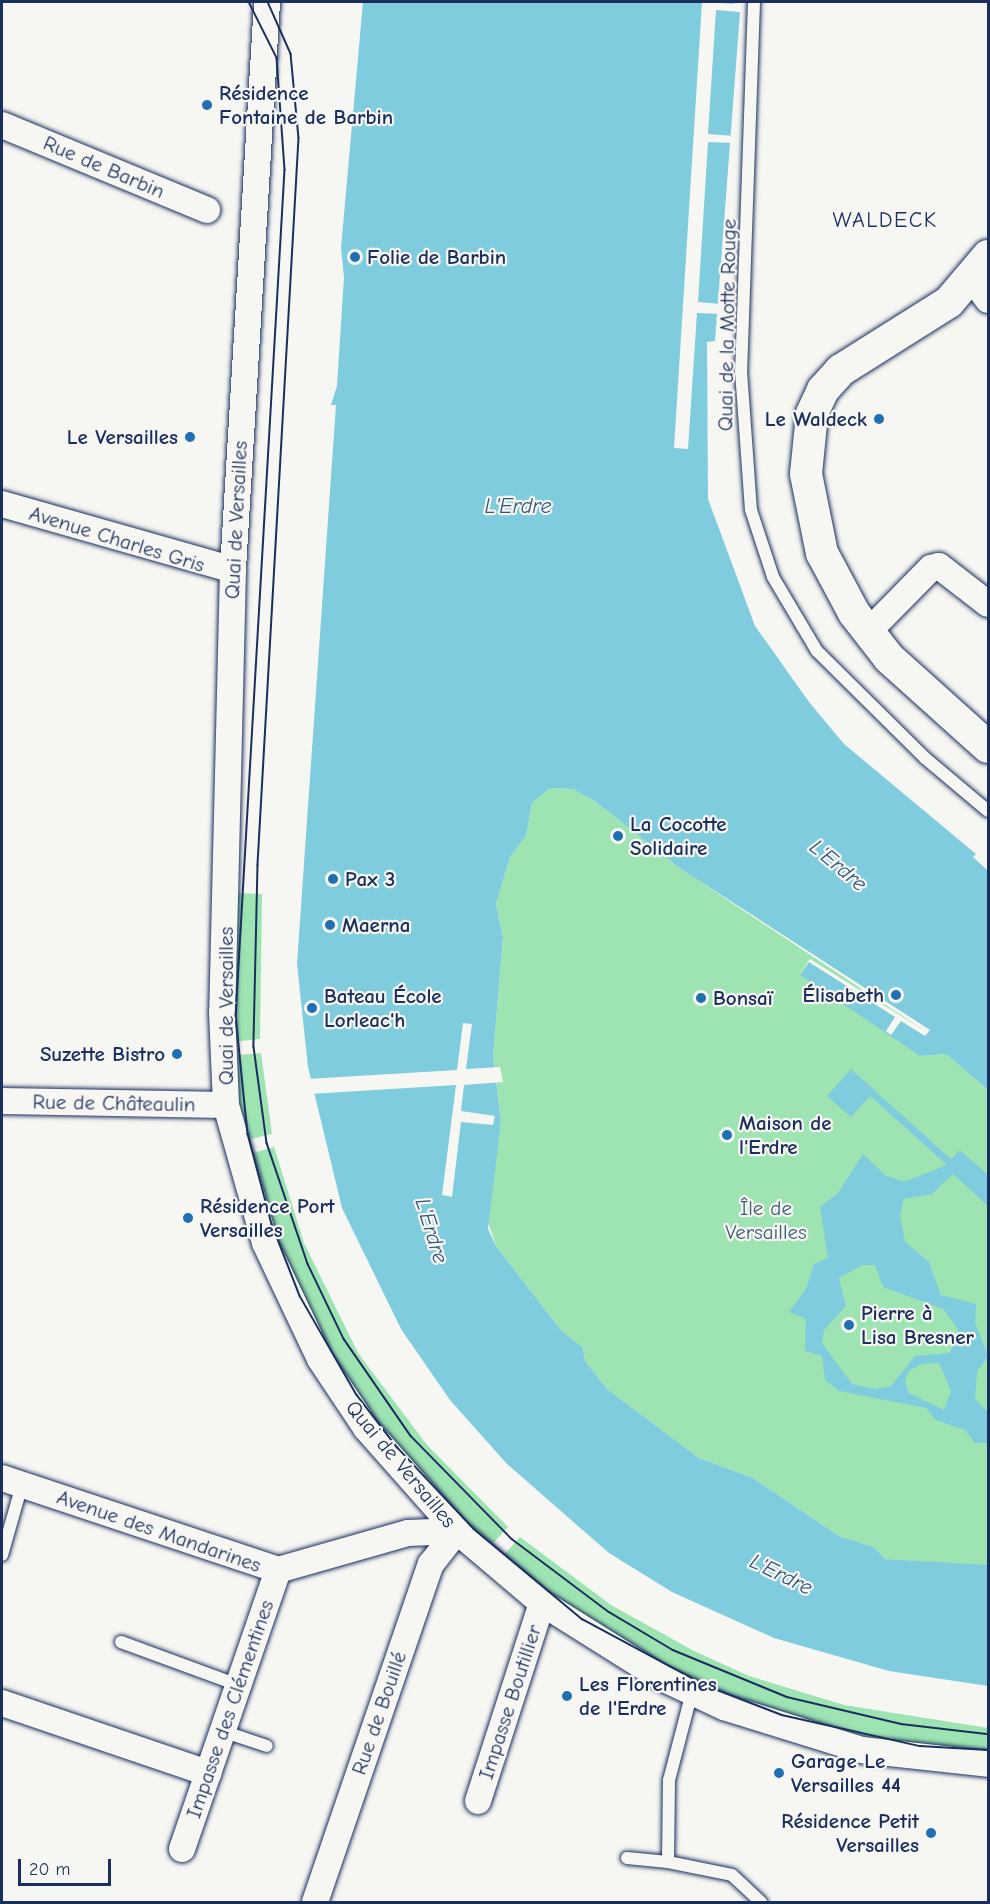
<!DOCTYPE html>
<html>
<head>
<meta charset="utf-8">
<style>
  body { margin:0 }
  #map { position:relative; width:990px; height:1904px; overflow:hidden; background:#f6f6f2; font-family:"Comic Neue",sans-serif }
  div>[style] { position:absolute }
  .green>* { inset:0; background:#9de4b2 }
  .water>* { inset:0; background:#7eccdd }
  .pier>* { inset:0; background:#f6f6f2 }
  .roads { filter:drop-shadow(0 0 2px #1b2f5e) drop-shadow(0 0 2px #1b2f5e) }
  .service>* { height:12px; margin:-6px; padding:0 6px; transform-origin:6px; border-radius:6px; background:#f6f6f2 }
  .minor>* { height:26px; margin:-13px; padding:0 13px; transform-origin:13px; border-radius:13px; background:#f6f6f2 }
  .tertiary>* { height:32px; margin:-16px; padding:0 16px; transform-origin:16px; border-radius:16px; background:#f6f6f2 }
  .tram>* { height:1.5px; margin:-0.75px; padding:0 0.75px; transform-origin:0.75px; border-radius:0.75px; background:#1b2f5e }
  .dots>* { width:16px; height:16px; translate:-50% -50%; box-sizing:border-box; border:3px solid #f6f6f2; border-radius:50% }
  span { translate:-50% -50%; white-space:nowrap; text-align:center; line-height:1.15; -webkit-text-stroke:4.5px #f6f6f2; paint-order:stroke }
  .poi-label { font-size:21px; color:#1b2f5e; font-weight:700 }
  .left { translate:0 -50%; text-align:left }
  .right { translate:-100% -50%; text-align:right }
  .street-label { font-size:21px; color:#1b2f5e }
  .park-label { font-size:21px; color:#3c5c73 }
  .neighbourhood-label { font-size:22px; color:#1b2f5e; letter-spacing:1.5px }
  .water-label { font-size:22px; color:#34567e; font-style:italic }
  .frame { position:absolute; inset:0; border:3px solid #1b2f5e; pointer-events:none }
  .scale { position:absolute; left:18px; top:1859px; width:93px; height:27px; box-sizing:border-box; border:3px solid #1b2f5e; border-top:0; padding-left:8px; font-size:18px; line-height:21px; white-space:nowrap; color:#1b2f5e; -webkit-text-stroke:4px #f6f6f2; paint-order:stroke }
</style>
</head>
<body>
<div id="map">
  <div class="green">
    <i style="clip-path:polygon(evenodd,550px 788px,573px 789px,596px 802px,678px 867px,930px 1030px,920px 1056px,946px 1054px,988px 1090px,988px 1566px,885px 1559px,874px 1547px,839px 1536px,753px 1478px,699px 1458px,607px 1389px,585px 1361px,583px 1348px,560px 1329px,496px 1246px,487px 1219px,501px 1121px,493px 1057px,503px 938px,496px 904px,510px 857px,526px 836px,532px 803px,550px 788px,800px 974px,895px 1017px,895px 1018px,885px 1031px,800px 974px)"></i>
    <i style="clip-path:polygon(233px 893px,262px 894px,260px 1039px,229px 1042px)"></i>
    <i style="clip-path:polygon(261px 1053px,272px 1134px,243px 1141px,230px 1056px)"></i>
    <i style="clip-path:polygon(274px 1147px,304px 1243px,358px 1353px,427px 1445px,508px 1527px,488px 1549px,384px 1441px,298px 1303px,246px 1155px)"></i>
    <i style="clip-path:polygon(520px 1537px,611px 1605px,694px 1651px,749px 1676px,844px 1705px,988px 1728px,988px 1757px,788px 1723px,647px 1663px,500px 1559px)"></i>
  </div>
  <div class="water">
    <i style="clip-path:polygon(363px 2px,734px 2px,734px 11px,740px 12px,715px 341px,707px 342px,708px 499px,755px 626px,809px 702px,844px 744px,976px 854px,973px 857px,988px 871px,988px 1090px,946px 1054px,920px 1056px,800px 975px,809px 962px,896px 1017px,886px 1031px,891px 1035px,901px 1021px,925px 1036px,929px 1030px,678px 867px,596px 802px,573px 789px,550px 788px,532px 803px,526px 836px,510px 857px,496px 904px,503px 938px,493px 1057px,501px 1121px,488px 1229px,496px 1246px,560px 1329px,583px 1348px,585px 1361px,607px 1389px,699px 1458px,753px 1478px,839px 1536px,874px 1547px,885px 1559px,988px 1565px,988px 1686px,889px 1671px,774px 1638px,672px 1592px,609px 1553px,507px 1464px,450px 1400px,401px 1329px,342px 1208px,308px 1067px,297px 964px,336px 405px,331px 405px,337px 386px,344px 277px,341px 248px)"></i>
    <i style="clip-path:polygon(evenodd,851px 1069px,951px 1159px,960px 1150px,988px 1175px,988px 1206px,953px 1174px,932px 1194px,904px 1199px,900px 1215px,905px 1242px,929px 1262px,941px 1295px,976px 1304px,975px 1322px,988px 1356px,977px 1372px,975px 1399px,988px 1412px,988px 1443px,975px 1443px,965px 1430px,936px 1420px,926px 1408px,839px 1391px,825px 1380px,822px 1356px,805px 1351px,806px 1319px,789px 1312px,806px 1289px,814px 1264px,828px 1258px,820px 1207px,838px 1193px,863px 1154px,885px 1175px,904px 1182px,947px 1165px,870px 1096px,851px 1117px,827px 1096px,851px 1069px,863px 1265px,875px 1265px,883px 1287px,943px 1309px,958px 1329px,950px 1353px,915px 1356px,891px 1386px,875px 1389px,852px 1384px,822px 1343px,824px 1330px,846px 1306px,839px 1278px,863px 1265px,851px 1069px,939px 1363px,951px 1391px,944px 1410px,909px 1393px,905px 1382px,908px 1372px,921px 1364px,939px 1363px)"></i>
  </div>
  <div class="pier">
    <i style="clip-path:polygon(702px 2px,737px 4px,740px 12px,716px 10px,708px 134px,734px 136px,733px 143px,708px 142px,698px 302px,721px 304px,720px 314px,697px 313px,688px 449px,674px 448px)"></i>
    <i style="clip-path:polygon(693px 877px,930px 1030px,925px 1036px,901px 1021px,891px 1035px,886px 1031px,895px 1017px,809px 962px,798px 977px,810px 959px,925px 1031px)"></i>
    <i style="clip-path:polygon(463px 1023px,472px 1024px,466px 1069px,500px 1067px,503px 1082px,464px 1085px,461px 1111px,495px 1116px,494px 1120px,493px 1125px,461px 1122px,452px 1197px,442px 1195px,456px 1085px,310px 1094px,307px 1079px,457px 1070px)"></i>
  </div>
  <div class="roads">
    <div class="service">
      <i style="left:754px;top:2px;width:369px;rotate:92deg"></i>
      <i style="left:741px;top:371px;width:139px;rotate:85.9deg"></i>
      <i style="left:751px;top:510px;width:71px;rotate:71.8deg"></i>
      <i style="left:773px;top:577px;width:86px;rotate:59.3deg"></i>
      <i style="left:817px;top:651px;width:152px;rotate:44.7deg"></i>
      <i style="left:925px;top:758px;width:82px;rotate:40.1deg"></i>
      <i style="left:2px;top:1555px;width:73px;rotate:-74.1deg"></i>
      <i style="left:121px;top:1642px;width:125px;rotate:20.2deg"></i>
      <i style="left:692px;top:1692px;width:91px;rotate:104.6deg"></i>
      <i style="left:669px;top:1780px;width:82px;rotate:90.7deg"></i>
      <i style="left:668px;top:1862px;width:65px;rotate:11.5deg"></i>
      <i style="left:732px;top:1875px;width:40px;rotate:43deg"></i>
      <i style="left:222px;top:1731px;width:47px;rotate:18.4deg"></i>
      <i style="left:627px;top:1858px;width:41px;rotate:5.6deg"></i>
    </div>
    <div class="minor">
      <i style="left:267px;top:2px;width:569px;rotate:93.43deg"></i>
      <i style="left:233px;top:570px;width:442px;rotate:91.4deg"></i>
      <i style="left:222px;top:1012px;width:93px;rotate:87.5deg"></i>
      <i style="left:226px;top:1105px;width:143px;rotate:74.2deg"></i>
      <i style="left:265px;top:1243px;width:128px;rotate:64.6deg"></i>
      <i style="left:320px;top:1359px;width:83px;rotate:56.3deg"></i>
      <i style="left:366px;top:1428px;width:137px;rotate:48.5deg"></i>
      <i style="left:457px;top:1531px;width:111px;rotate:40.3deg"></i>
      <i style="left:542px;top:1603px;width:139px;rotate:32.1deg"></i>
      <i style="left:660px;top:1677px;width:71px;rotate:25.1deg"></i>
      <i style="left:724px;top:1707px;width:145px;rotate:17.3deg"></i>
      <i style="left:862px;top:1750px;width:127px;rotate:6.3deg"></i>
      <i style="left:2px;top:125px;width:222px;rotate:22.5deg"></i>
      <i style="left:973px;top:280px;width:25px;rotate:53deg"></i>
      <i style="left:2px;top:504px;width:240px;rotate:15.9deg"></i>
      <i style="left:868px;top:632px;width:90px;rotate:-45.5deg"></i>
      <i style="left:931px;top:568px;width:8px;rotate:-14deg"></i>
      <i style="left:939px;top:566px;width:62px;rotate:37.8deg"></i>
      <i style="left:2px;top:1101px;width:224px;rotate:1deg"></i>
      <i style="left:2px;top:1478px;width:291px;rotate:18.4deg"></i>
      <i style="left:278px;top:1570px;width:135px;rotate:-15.9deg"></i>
      <i style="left:408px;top:1533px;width:49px;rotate:-2.3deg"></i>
      <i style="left:2px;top:1703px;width:218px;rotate:18.8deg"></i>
      <i style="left:478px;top:1801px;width:208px;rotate:-72.1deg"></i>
      <i style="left:182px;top:1849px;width:295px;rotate:-71deg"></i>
      <i style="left:315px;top:1902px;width:357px;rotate:-71.1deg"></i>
      <i style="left:431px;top:1564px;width:42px;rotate:-51.8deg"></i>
    </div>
    <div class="tertiary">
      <i style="left:988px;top:256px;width:60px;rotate:130.3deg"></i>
      <i style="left:949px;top:302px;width:128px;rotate:147.8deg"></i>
      <i style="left:841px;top:370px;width:27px;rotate:132deg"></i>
      <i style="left:823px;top:390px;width:26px;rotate:115deg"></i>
      <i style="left:812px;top:414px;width:60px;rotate:95.7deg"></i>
      <i style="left:806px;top:474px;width:81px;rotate:78.6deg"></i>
      <i style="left:822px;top:553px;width:68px;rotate:61.9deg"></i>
      <i style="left:854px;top:613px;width:57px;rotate:52.1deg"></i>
      <i style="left:889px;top:658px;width:133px;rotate:42deg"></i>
    </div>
  </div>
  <div class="tram">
    <i style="left:249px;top:2px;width:63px;rotate:63.4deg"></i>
    <i style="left:277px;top:58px;width:112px;rotate:85.9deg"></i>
    <i style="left:285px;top:170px;width:847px;rotate:93.31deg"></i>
    <i style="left:236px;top:1016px;width:119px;rotate:84.2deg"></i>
    <i style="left:248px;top:1134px;width:93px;rotate:75.1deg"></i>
    <i style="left:272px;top:1224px;width:77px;rotate:68.7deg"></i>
    <i style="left:300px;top:1296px;width:114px;rotate:60.1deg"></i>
    <i style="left:357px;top:1395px;width:66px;rotate:52.4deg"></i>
    <i style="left:397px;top:1447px;width:112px;rotate:46.8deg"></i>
    <i style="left:474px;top:1529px;width:141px;rotate:39.8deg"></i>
    <i style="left:582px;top:1619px;width:142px;rotate:28.2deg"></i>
    <i style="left:707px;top:1686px;width:80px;rotate:21.1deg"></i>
    <i style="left:782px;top:1715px;width:141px;rotate:12.7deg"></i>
    <i style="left:920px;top:1746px;width:68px;rotate:3.4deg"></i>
    <i style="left:268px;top:2px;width:57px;rotate:66.1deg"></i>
    <i style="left:291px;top:54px;width:84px;rotate:84.6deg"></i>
    <i style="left:299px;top:138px;width:728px;rotate:93.23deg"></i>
    <i style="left:258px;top:865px;width:182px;rotate:91.3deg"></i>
    <i style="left:254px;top:1047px;width:97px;rotate:82.3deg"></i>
    <i style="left:267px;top:1143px;width:128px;rotate:71.3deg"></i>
    <i style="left:308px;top:1264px;width:83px;rotate:64.4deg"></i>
    <i style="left:344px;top:1339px;width:118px;rotate:55.4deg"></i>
    <i style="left:411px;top:1436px;width:144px;rotate:45.6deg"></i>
    <i style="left:512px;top:1539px;width:121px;rotate:37deg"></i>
    <i style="left:609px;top:1612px;width:74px;rotate:30.7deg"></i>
    <i style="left:673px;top:1650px;width:123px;rotate:22.4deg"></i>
    <i style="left:787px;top:1697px;width:117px;rotate:13.3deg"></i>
    <i style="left:901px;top:1724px;width:88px;rotate:6.6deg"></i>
  </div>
  <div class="dots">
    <i style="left:207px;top:105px;background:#1f6fb2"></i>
    <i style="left:355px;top:257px;background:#1f6fb2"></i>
    <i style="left:879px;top:419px;background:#1f6fb2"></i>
    <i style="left:190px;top:437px;background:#1f6fb2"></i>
    <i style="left:618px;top:836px;background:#1f6fb2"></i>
    <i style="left:333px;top:879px;background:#1f6fb2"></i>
    <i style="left:330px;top:925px;background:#1f6fb2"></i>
    <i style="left:896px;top:995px;background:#1f6fb2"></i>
    <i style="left:701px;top:998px;background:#1f6fb2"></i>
    <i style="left:312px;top:1008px;background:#1f6fb2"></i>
    <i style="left:177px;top:1054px;background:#1f6fb2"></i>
    <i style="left:727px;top:1135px;background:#1f6fb2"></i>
    <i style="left:188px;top:1218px;background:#1f6fb2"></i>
    <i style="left:849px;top:1325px;background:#1f6fb2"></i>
    <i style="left:567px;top:1696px;background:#1f6fb2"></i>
    <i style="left:779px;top:1773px;background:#1f6fb2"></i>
    <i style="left:931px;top:1833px;background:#1f6fb2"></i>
  </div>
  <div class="poi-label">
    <span class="left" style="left:219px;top:105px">Résidence<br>Fontaine de Barbin</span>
    <span class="left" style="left:367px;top:257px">Folie de Barbin</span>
    <span class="right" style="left:867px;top:419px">Le Waldeck</span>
    <span class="right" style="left:178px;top:437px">Le Versailles</span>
    <span class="left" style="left:630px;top:836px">La Cocotte<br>Solidaire</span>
    <span class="left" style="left:345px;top:879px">Pax 3</span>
    <span class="left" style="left:342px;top:925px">Maerna</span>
    <span class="right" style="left:884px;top:995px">Élisabeth</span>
    <span class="left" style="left:324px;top:1008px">Bateau École<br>Lorleac'h</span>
    <span class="left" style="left:713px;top:998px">Bonsaï</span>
    <span class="right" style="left:165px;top:1054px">Suzette Bistro</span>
    <span class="left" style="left:739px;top:1135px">Maison de<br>l'Erdre</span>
    <span class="left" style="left:200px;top:1218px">Résidence Port<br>Versailles</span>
    <span class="left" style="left:861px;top:1325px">Pierre à<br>Lisa Bresner</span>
    <span class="left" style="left:579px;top:1696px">Les Florentines<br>de l'Erdre</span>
    <span class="left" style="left:791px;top:1773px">Garage Le<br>Versailles 44</span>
    <span class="right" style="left:919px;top:1833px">Résidence Petit<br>Versailles</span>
  </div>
  <div class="street-label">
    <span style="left:104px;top:167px;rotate:23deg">Rue de Barbin</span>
    <span style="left:727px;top:325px;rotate:-89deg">Quai de la Motte Rouge</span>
    <span style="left:236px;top:520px;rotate:-87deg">Quai de Versailles</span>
    <span style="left:117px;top:539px;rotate:17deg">Avenue Charles Gris</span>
    <span style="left:226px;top:1006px;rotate:-90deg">Quai de Versailles</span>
    <span style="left:114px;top:1103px;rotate:1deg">Rue de Châteaulin</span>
    <span style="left:401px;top:1464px;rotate:50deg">Quai de Versailles</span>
    <span style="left:159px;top:1531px;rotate:19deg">Avenue des Mandarines</span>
    <span style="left:510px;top:1702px;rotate:-72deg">Impasse Boutillier</span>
    <span style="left:230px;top:1709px;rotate:-71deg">Impasse des Clémentines</span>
    <span style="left:379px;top:1713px;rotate:-71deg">Rue de Bouillé</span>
  </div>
  <div class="park-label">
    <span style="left:766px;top:1220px">Île de<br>Versailles</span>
  </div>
  <div class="neighbourhood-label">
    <span style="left:885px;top:221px">WALDECK</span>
  </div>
  <div class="water-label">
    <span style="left:518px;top:507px">L'Erdre</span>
    <span style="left:838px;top:866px;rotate:40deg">L'Erdre</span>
    <span style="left:431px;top:1231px;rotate:73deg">L'Erdre</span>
    <span style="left:781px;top:1575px;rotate:26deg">L'Erdre</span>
  </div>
  <div class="frame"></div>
  <div class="scale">20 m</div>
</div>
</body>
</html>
